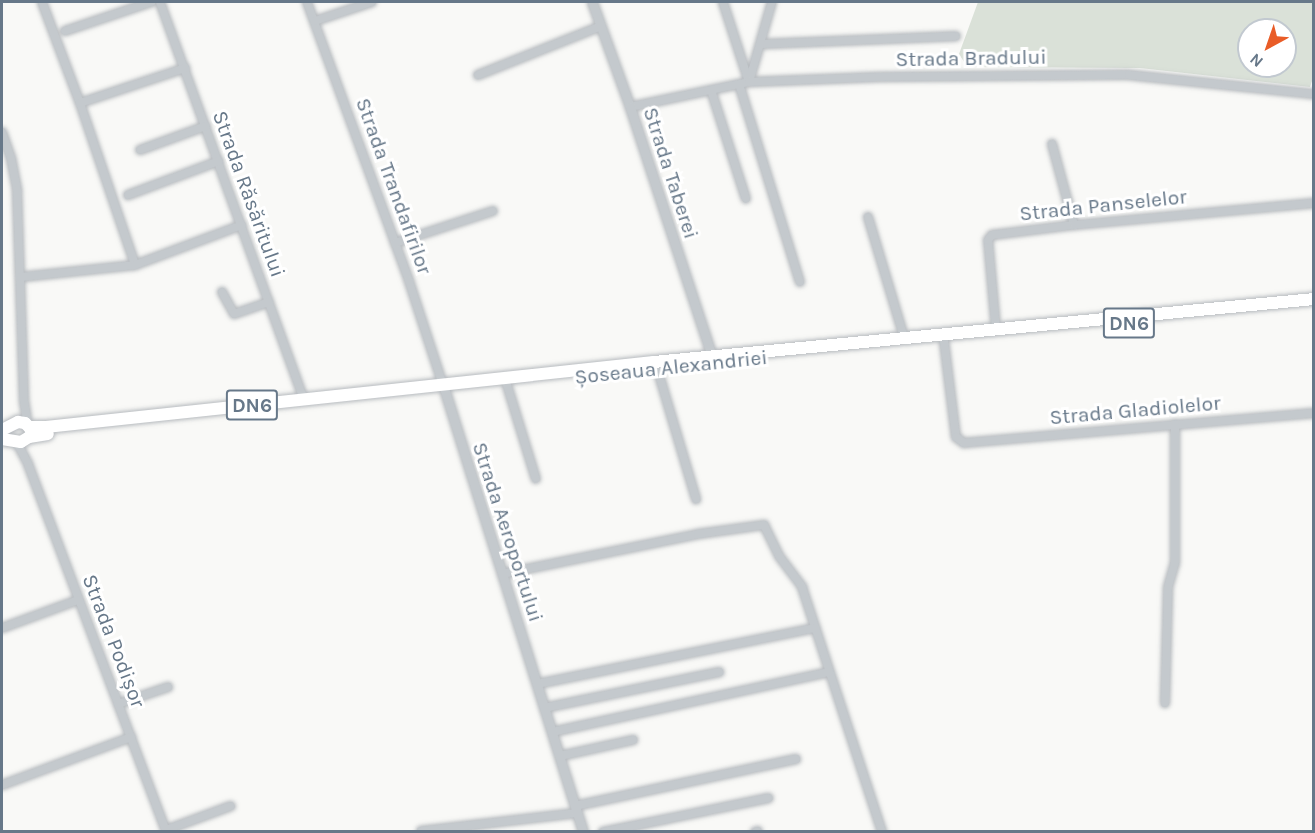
<!DOCTYPE html>
<html>
<head>
<meta charset="utf-8">
<style>
  body { margin:0 }
  #map { position:relative; width:1315px; height:833px; overflow:hidden; background:#f9f9f7; font-family:Karla,sans-serif }
  div>[style] { position:absolute }
  .green>* { inset:0; background:#dae1d8 }
  .roads { filter:drop-shadow(0 0 2px #b7bbbf) drop-shadow(0 0 2px #b7bbbf) }
  .minor>* { height:8px; margin:-4px; padding:0 4px; transform-origin:4px; border-radius:4px; background:#c4c9cd }
  .tertiary>* { height:9px; margin:-4.5px; padding:0 4.5px; transform-origin:4.5px; border-radius:4.5px; background:#c4c9cd }
  .trunk>* { height:12px; margin:-6px; padding:0 6px; transform-origin:6px; border-radius:6px; background:#fff }
  span { translate:-50% -50%; white-space:nowrap; text-align:center; line-height:1.15; -webkit-text-stroke:6px #fff; paint-order:stroke }
  .shield-label span { padding:2px 4px; background:#fff; border:2px solid; border-radius:4px; -webkit-text-stroke-width:0 }
  .shield-label { font-size:20px; color:#677889; font-weight:700 }
  .street-label { font-size:21px; color:#677889 }
  .frame { position:absolute; inset:0; border:3px solid #677889; pointer-events:none }
  .north { position:absolute; left:1237px; top:18px; width:60px; height:60px; box-sizing:border-box; background:#fff; border:2px solid #c2c9d0; border-radius:50%; rotate:220deg; font-size:16px; font-weight:700; line-height:24px; text-align:center; color:#677889 }
  .north::after { content:''; display:block; margin:auto; width:21px; height:27px; background:#e95c27; clip-path:polygon(50% 0,100% 100%,50% 72%,0 100%) }
</style>
</head>
<body>
<div id="map">
  <div class="green">
    <i style="clip-path:polygon(evenodd,978px 2px,1313px 2px,1313px 78px,1310px 87px,1140px 68px,975px 67px,966px 65px,959px 54px,978px 2px,1249px 30px,1285px 30px,1285px 66px,1249px 66px,1249px 30px)"></i>
  </div>
  <div class="roads">
    <div class="minor">
      <i style="left:42px;top:2px;width:108px;rotate:69.4deg"></i>
      <i style="left:80px;top:103px;width:171px;rotate:71.2deg"></i>
      <i style="left:160px;top:2px;width:423px;rotate:70.1deg"></i>
      <i style="left:307px;top:2px;width:297px;rotate:69.9deg"></i>
      <i style="left:409px;top:281px;width:109px;rotate:71.9deg"></i>
      <i style="left:723px;top:2px;width:84px;rotate:72deg"></i>
      <i style="left:315px;top:21px;width:60px;rotate:-18.4deg"></i>
      <i style="left:65px;top:31px;width:91px;rotate:-18.6deg"></i>
      <i style="left:761px;top:44px;width:195px;rotate:-2.3deg"></i>
      <i style="left:478px;top:75px;width:132px;rotate:-21.7deg"></i>
      <i style="left:749px;top:82px;width:83px;rotate:-74deg"></i>
      <i style="left:739px;top:84px;width:207px;rotate:72.9deg"></i>
      <i style="left:711px;top:90px;width:114px;rotate:72.2deg"></i>
      <i style="left:80px;top:103px;width:111px;rotate:-18.4deg"></i>
      <i style="left:630px;top:107px;width:122px;rotate:-11.9deg"></i>
      <i style="left:749px;top:82px;width:130px;rotate:-2.2deg"></i>
      <i style="left:879px;top:77px;width:250px;rotate:-0.5deg"></i>
      <i style="left:1129px;top:75px;width:186px;rotate:5.9deg"></i>
      <i style="left:2px;top:132px;width:28px;rotate:71deg"></i>
      <i style="left:11px;top:158px;width:33px;rotate:79deg"></i>
      <i style="left:17px;top:190px;width:211px;rotate:88.1deg"></i>
      <i style="left:24px;top:401px;width:24px;rotate:81deg"></i>
      <i style="left:1052px;top:144px;width:84px;rotate:74.8deg"></i>
      <i style="left:140px;top:150px;width:70px;rotate:-20deg"></i>
      <i style="left:128px;top:195px;width:97px;rotate:-20.5deg"></i>
      <i style="left:868px;top:217px;width:125px;rotate:73.3deg"></i>
      <i style="left:395px;top:243px;width:103px;rotate:-18.1deg"></i>
      <i style="left:21px;top:277px;width:115px;rotate:-6deg"></i>
      <i style="left:135px;top:265px;width:114px;rotate:-20.5deg"></i>
      <i style="left:222px;top:292px;width:25px;rotate:61deg"></i>
      <i style="left:234px;top:314px;width:37px;rotate:-19deg"></i>
      <i style="left:996px;top:329px;width:89px;rotate:-95.1deg"></i>
      <i style="left:988px;top:240px;width:6px;rotate:-51deg"></i>
      <i style="left:992px;top:235px;width:83px;rotate:-7deg"></i>
      <i style="left:1074px;top:225px;width:241px;rotate:-5.2deg"></i>
      <i style="left:944px;top:341px;width:97px;rotate:82.9deg"></i>
      <i style="left:956px;top:437px;width:10px;rotate:37deg"></i>
      <i style="left:964px;top:443px;width:351px;rotate:-4.9deg"></i>
      <i style="left:657px;top:368px;width:137px;rotate:73.4deg"></i>
      <i style="left:507px;top:385px;width:98px;rotate:72.9deg"></i>
      <i style="left:16px;top:441px;width:26px;rotate:62deg"></i>
      <i style="left:28px;top:464px;width:393px;rotate:69.4deg"></i>
      <i style="left:502px;top:574px;width:200px;rotate:-11.5deg"></i>
      <i style="left:698px;top:534px;width:67px;rotate:-7.8deg"></i>
      <i style="left:764px;top:525px;width:34px;rotate:64deg"></i>
      <i style="left:779px;top:556px;width:39px;rotate:53deg"></i>
      <i style="left:802px;top:587px;width:258px;rotate:71.9deg"></i>
      <i style="left:2px;top:628px;width:81px;rotate:-20.2deg"></i>
      <i style="left:537px;top:684px;width:284px;rotate:-11.4deg"></i>
      <i style="left:1165px;top:703px;width:116px;rotate:-88.5deg"></i>
      <i style="left:1168px;top:587px;width:25px;rotate:-74deg"></i>
      <i style="left:1175px;top:563px;width:139px;rotate:-90deg"></i>
      <i style="left:118px;top:704px;width:53px;rotate:-18.8deg"></i>
      <i style="left:544px;top:708px;width:179px;rotate:-11.6deg"></i>
      <i style="left:552px;top:732px;width:283px;rotate:-12.2deg"></i>
      <i style="left:560px;top:756px;width:75px;rotate:-12.4deg"></i>
      <i style="left:2px;top:785px;width:138px;rotate:-20.4deg"></i>
      <i style="left:575px;top:806px;width:226px;rotate:-12deg"></i>
      <i style="left:166px;top:830px;width:69px;rotate:-20.3deg"></i>
      <i style="left:421px;top:831px;width:157px;rotate:-6.6deg"></i>
      <i style="left:603px;top:832px;width:169px;rotate:-11.6deg"></i>
      <i style="left:755px;top:832px;width:3px;rotate:-18deg"></i>
    </div>
    <div class="tertiary">
      <i style="left:592px;top:2px;width:112px;rotate:70.1deg"></i>
      <i style="left:630px;top:107px;width:262px;rotate:71.8deg"></i>
      <i style="left:443px;top:385px;width:468px;rotate:72.6deg"></i>
    </div>
    <div class="trunk">
      <i style="left:2px;top:430px;width:18px;rotate:-27deg"></i>
      <i style="left:18px;top:422px;width:7px;rotate:8deg"></i>
      <i style="left:25px;top:423px;width:6px;rotate:45deg"></i>
      <i style="left:29px;top:427px;width:17px"></i>
      <i style="left:46px;top:427px;width:611px;rotate:-6.1deg"></i>
      <i style="left:654px;top:362px;width:663px;rotate:-5.45deg"></i>
      <i style="left:2px;top:439px;width:19px;rotate:9deg"></i>
      <i style="left:21px;top:442px;width:9px;rotate:-32deg"></i>
      <i style="left:29px;top:437px;width:19px;rotate:-9deg"></i>
    </div>
  </div>
  <div class="shield-label">
    <span style="left:1129px;top:323px">DN6</span>
    <span style="left:252px;top:405px">DN6</span>
  </div>
  <div class="street-label">
    <span style="left:971px;top:58px;rotate:-1deg">Strada Bradului</span>
    <span style="left:671px;top:173px;rotate:72deg">Strada Taberei</span>
    <span style="left:394px;top:186px;rotate:70deg">Strada Trandafirilor</span>
    <span style="left:249px;top:194px;rotate:70deg">Strada Răsăritului</span>
    <span style="left:1103px;top:205px;rotate:-6deg">Strada Panselelor</span>
    <span style="left:671px;top:367px;rotate:-6deg">Șoseaua Alexandriei</span>
    <span style="left:1135px;top:410px;rotate:-5deg">Strada Gladiolelor</span>
    <span style="left:508px;top:532px;rotate:72deg">Strada Aeroportului</span>
    <span style="left:114px;top:641px;rotate:69deg">Strada Podișor</span>
  </div>
  <div class="frame"></div>
  <div class="north">N</div>
</div>
</body>
</html>
